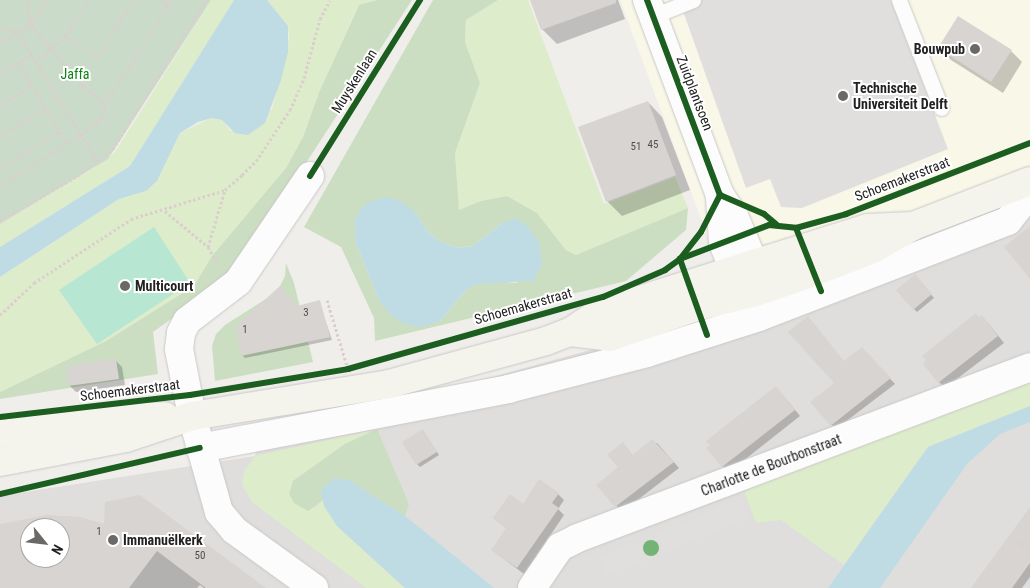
<!DOCTYPE html>
<html>
<head>
<meta charset="utf-8">
<style>
  body { margin:0 }
  #map { position:relative; width:1030px; height:588px; overflow:hidden; background:#f0eeeb; font-family:"Roboto Condensed",sans-serif }
  div>[style] { position:absolute }
  .residential>* { inset:0; background:#dfdedc }
  .education>* { inset:0; background:#f8f7e8 }
  .grass>* { inset:0; background:#ddeccb }
  .forest>* { inset:0; background:#cbdec1 }
  .cemetery>* { inset:0; background:#cadbca }
  .pitch>* { inset:0; background:#b7e6d2 }
  .parking>* { inset:0; background:#e0dfde }
  .water>* { inset:0; background:#bfdbe3 }
  .shadow>* { inset:0; background:#0003 }
  .building>* { inset:0; background:#d7d4d2 }
  .path>* { height:3px; margin-top:-1.5px; transform-origin:0; background:repeating-linear-gradient(90deg,#dccecd 0 2.5px,transparent 0 5px) }
  .roads { filter:drop-shadow(0 0 1px #c9c8c7) drop-shadow(0 0 1px #c9c8c7) }
  .service>* { height:15px; margin:-7.5px; padding:0 7.5px; transform-origin:7.5px; border-radius:7.5px; background:#fdfcfc }
  .minor>* { height:28px; margin:-14px; padding:0 14px; transform-origin:14px; border-radius:14px; background:#fdfcfc }
  .tertiary>* { height:28px; margin:-14px; padding:0 14px; transform-origin:14px; border-radius:14px; background:#fdfcfc }
  .secondary>* { height:28px; margin:-14px; padding:0 14px; transform-origin:14px; border-radius:14px; background:#f4f4ed }
  .cycleway>* { height:6px; margin:-3px; padding:0 3px; transform-origin:3px; border-radius:3px; background:#1b5e20 }
  .trees>* { width:16px; height:16px; margin:-8px; border-radius:50%; background:#73b476 }
  .dots>* { width:14px; height:14px; translate:-50% -50%; box-sizing:border-box; border:2px solid #fff; border-radius:50% }
  span { translate:-50% -50%; white-space:nowrap; text-align:center; line-height:1.15; -webkit-text-stroke:4px #fff; paint-order:stroke }
  .number-label { font-size:11px; color:#4f4e4e }
  .number-label span { -webkit-text-stroke-width:0 }
  .poi-label { font-size:14px; color:#222; font-weight:700 }
  .right { translate:-100% -50%; text-align:right }
  .left { translate:0 -50%; text-align:left }
  .park-label { font-size:14px; color:#0c8416 }
  .street-label { font-size:14px; color:#222 }
  .north { position:absolute; left:20px; top:518px; width:50px; height:50px; box-sizing:border-box; background:#fff; border:1px solid #a7a7a7; border-radius:50%; rotate:119deg; font-size:14px; font-weight:700; line-height:20px; text-align:center; color:#222 }
  .north::after { content:''; display:block; margin:auto; width:18px; height:22px; background:#6a6968; clip-path:polygon(50% 0,100% 100%,50% 72%,0 100%) }
</style>
</head>
<body>
<div id="map">
  <div class="residential">
    <i style="clip-path:polygon(evenodd,1030px 207px,1030px 588px,0 588px,0 496px,255px 456px,256px 451px,478px 381px,673px 327px,1008px 208px,1030px 207px,30px 528px,60px 528px,60px 558px,30px 558px,30px 528px)"></i>
  </div>
  <div class="education">
    <i style="clip-path:polygon(620px 0,1030px 0,1030px 193px,730px 297px)"></i>
  </div>
  <div class="grass">
    <i style="clip-path:polygon(211px 0,234px 0,130px 166px,0 247px,0 224px,94px 168px,115px 152px)"></i>
    <i style="clip-path:polygon(267px 0,377px 0,358px 6px,320px 90px,303px 137px,286px 168px,212px 256px,194px 286px,106px 341px,0 392px,0 277px,119px 199px,146px 191px,157px 181px,180px 133px,211px 118px,222px 120px,231px 131px,272px 109px,289px 39px,288px 26px)"></i>
    <i style="clip-path:polygon(498px 0,528px 0,604px 204px,675px 177px,688px 208px,576px 255px,566px 250px,537px 213px,507px 196px,481px 201px,459px 211px,455px 153px,480px 83px,465px 42px,466px 20px)"></i>
    <i style="clip-path:polygon(1030px 377px,1030px 406px,928px 447px,844px 565px,781px 520px,756px 523px,744px 491px)"></i>
    <i style="clip-path:polygon(377px 429px,345px 444px,293px 481px,314px 508px,323px 500px,337px 526px,405px 588px,366px 588px,252px 502px,242px 484px,244px 472px,255px 456px)"></i>
  </div>
  <div class="forest">
    <i style="clip-path:polygon(377px 0,412px 0,243px 260px,219px 285px,153px 332px,158px 374px,0 399px,0 392px,106px 341px,194px 286px,212px 256px,286px 168px,303px 137px,320px 90px,359px 5px)"></i>
    <i style="clip-path:polygon(evenodd,433px 0,498px 0,466px 20px,465px 42px,480px 83px,455px 153px,459px 210px,481px 201px,507px 196px,537px 213px,566px 250px,576px 255px,688px 208px,686px 230px,626px 281px,375px 341px,374px 318px,341px 247px,304px 227px,433px 0,362px 207px,415px 212px,429px 233px,441px 242px,458px 248px,473px 246px,501px 224px,517px 283px,495px 281px,477px 284px,465px 291px,440px 321px,378px 298px,355px 240px,355px 221px,362px 207px)"></i>
    <i style="clip-path:polygon(286px 263px,294px 283px,313px 362px,215px 381px,212px 346px,216px 334px,225px 325px,277px 292px,285px 276px)"></i>
    <i style="clip-path:polygon(377px 429px,409px 504px,405px 516px,349px 480px,321px 490px,323px 500px,308px 511px,294px 503px,289px 494px,293px 481px,345px 444px)"></i>
  </div>
  <div class="cemetery">
    <i style="clip-path:polygon(0 0,211px 0,108px 159px,0 224px)"></i>
  </div>
  <div class="pitch">
    <i style="clip-path:polygon(154px 227px,190px 283px,97px 344px,59px 290px)"></i>
  </div>
  <div class="parking">
    <i style="clip-path:polygon(679px 0,891px 0,948px 149px,802px 208px,781px 207px,770px 179px,746px 188px)"></i>
    <i style="clip-path:polygon(741px 499px,749px 518px,662px 553px,655px 535px)"></i>
    <i style="clip-path:polygon(638px 542px,645px 561px,606px 575px,599px 556px)"></i>
  </div>
  <div class="water">
    <i style="clip-path:polygon(234px 0,267px 0,288px 26px,288px 52px,281px 80px,265px 123px,248px 135px,235px 133px,222px 120px,212px 118px,198px 122px,180px 133px,157px 181px,146px 191px,119px 199px,0 277px,0 247px,130px 166px)"></i>
    <i style="clip-path:polygon(386px 197px,401px 201px,415px 212px,429px 233px,441px 242px,458px 248px,473px 246px,501px 224px,515px 218px,527px 226px,539px 242px,542px 263px,539px 270px,534px 281px,477px 284px,465px 291px,440px 321px,422px 327px,405px 324px,391px 315px,378px 298px,355px 240px,355px 220px,362px 207px,373px 200px)"></i>
    <i style="clip-path:polygon(1030px 406px,1030px 422px,1000px 434px,967px 464px,880px 588px,828px 588px,928px 447px)"></i>
    <i style="clip-path:polygon(334px 478px,349px 480px,405px 516px,494px 588px,405px 588px,337px 526px,324px 506px,321px 490px)"></i>
  </div>
  <div class="shadow">
    <i style="clip-path:polygon(531px 0,618px 0,625px 19px,557px 44px,542px 29px)"></i>
    <i style="clip-path:polygon(939px 48px,1011px 51px,1022px 62px,1003px 93px,951px 60px)"></i>
    <i style="clip-path:polygon(648px 102px,662px 117px,690px 190px,622px 216px,607px 201px)"></i>
    <i style="clip-path:polygon(918px 279px,934px 298px,917px 312px,914px 309px)"></i>
    <i style="clip-path:polygon(319px 302px,332px 340px,245px 358px,242px 355px,297px 307px)"></i>
    <i style="clip-path:polygon(988px 323px,1004px 343px,945px 388px,939px 382px)"></i>
    <i style="clip-path:polygon(862px 349px,895px 384px,836px 429px,831px 424px,836px 383px)"></i>
    <i style="clip-path:polygon(116px 361px,122px 367px,125px 385px,76px 392px,69px 385px)"></i>
    <i style="clip-path:polygon(782px 394px,800px 416px,729px 472px,723px 466px)"></i>
    <i style="clip-path:polygon(423px 431px,439px 455px,420px 467px,417px 464px)"></i>
    <i style="clip-path:polygon(657px 443px,679px 468px,622px 512px,598px 485px,634px 456px)"></i>
    <i style="clip-path:polygon(558px 494px,564px 500px,558px 509px,564px 515px,524px 574px,492px 550px,507px 529px,494px 518px)"></i>
    <i style="clip-path:polygon(1030px 508px,1030px 577px,1022px 588px,972px 588px)"></i>
    <i style="clip-path:polygon(evenodd,80px 518px,264px 588px,204px 588px,200px 585px,197px 588px,0 588px,0 526px,80px 518px,30px 528px,60px 528px,60px 558px,30px 558px,30px 528px)"></i>
  </div>
  <div class="building">
    <i style="clip-path:polygon(530px 0,616px 0,616px 3px,541px 30px)"></i>
    <i style="clip-path:polygon(958px 16px,1012px 50px,991px 82px,938px 48px)"></i>
    <i style="clip-path:polygon(648px 101px,676px 175px,606px 202px,578px 127px)"></i>
    <i style="clip-path:polygon(1030px 226px,1030px 279px,1004px 247px)"></i>
    <i style="clip-path:polygon(915px 274px,932px 294px,913px 310px,896px 290px)"></i>
    <i style="clip-path:polygon(280px 286px,297px 306px,320px 300px,330px 337px,241px 356px,236px 326px)"></i>
    <i style="clip-path:polygon(976px 313px,979px 317px,982px 315px,998px 336px,938px 383px,923px 364px,926px 360px,922px 356px)"></i>
    <i style="clip-path:polygon(808px 316px,844px 361px,862px 347px,891px 378px,833px 424px,830px 425px,810px 402px,834px 383px,788px 332px)"></i>
    <i style="clip-path:polygon(116px 359px,119px 379px,68px 386px,66px 366px)"></i>
    <i style="clip-path:polygon(776px 386px,795px 410px,722px 467px,706px 448px,710px 445px,706px 441px)"></i>
    <i style="clip-path:polygon(423px 429px,437px 452px,416px 465px,402px 442px)"></i>
    <i style="clip-path:polygon(652px 439px,674px 462px,615px 507px,596px 485px,618px 467px,607px 455px,623px 442px,633px 455px)"></i>
    <i style="clip-path:polygon(539px 479px,559px 493px,552px 503px,559px 508px,517px 568px,491px 550px,506px 528px,493px 518px,510px 494px,523px 504px)"></i>
    <i style="clip-path:polygon(evenodd,140px 495px,266px 588px,206px 588px,157px 551px,129px 588px,0 588px,0 524px,47px 515px,80px 517px,104px 524px,105px 502px,140px 495px,30px 528px,60px 528px,60px 558px,30px 558px,30px 528px)"></i>
    <i style="clip-path:polygon(1030px 507px,1030px 563px,1012px 588px,971px 588px)"></i>
  </div>
  <div class="path">
    <i style="left:27px;top:0;width:25px;rotate:81deg"></i>
    <i style="left:31px;top:25px;width:78px;rotate:49.2deg"></i>
    <i style="left:82px;top:84px;width:30px;rotate:41deg"></i>
    <i style="left:163px;top:0;width:8px;rotate:60deg"></i>
    <i style="left:0;top:28px;width:17px;rotate:10deg"></i>
    <i style="left:17px;top:31px;width:122px;rotate:58.4deg"></i>
    <i style="left:81px;top:135px;width:96px;rotate:147.8deg"></i>
    <i style="left:65px;top:36px;width:39px;rotate:32deg"></i>
    <i style="left:98px;top:57px;width:67px;rotate:-57.7deg"></i>
    <i style="left:0;top:42px;width:35px;rotate:-29deg"></i>
    <i style="left:31px;top:25px;width:30px;rotate:-57deg"></i>
    <i style="left:38px;top:61px;width:37px;rotate:-43deg"></i>
    <i style="left:65px;top:36px;width:43px;rotate:-56.3deg"></i>
    <i style="left:19px;top:63px;width:94px;rotate:59.3deg"></i>
    <i style="left:0;top:74px;width:39px;rotate:-31deg"></i>
    <i style="left:0;top:105px;width:38px;rotate:-32deg"></i>
    <i style="left:0;top:136px;width:54px;rotate:-31.3deg"></i>
    <i style="left:98px;top:162px;width:32px;rotate:-122deg"></i>
    <i style="left:81px;top:135px;width:28px;rotate:-39deg"></i>
    <i style="left:103px;top:117px;width:13px;rotate:-81deg"></i>
    <i style="left:105px;top:104px;width:124px;rotate:-57.2deg"></i>
    <i style="left:0;top:168px;width:70px;rotate:-31.7deg"></i>
    <i style="left:165px;top:211px;width:56px;rotate:39.9deg"></i>
    <i style="left:208px;top:247px;width:21px;rotate:59deg"></i>
    <i style="left:0;top:221px;width:89px;rotate:-30.3deg"></i>
    <i style="left:77px;top:176px;width:45px;rotate:-36.9deg"></i>
    <i style="left:113px;top:149px;width:176px;rotate:-58deg"></i>
    <i style="left:208px;top:247px;width:59px;rotate:-73.4deg"></i>
    <i style="left:327px;top:300px;width:69px;rotate:73.1deg"></i>
    <i style="left:0;top:315px;width:47px;rotate:-43.3deg"></i>
    <i style="left:34px;top:283px;width:116px;rotate:-33.4deg"></i>
    <i style="left:131px;top:219px;width:98px;rotate:-17.1deg"></i>
    <i style="left:225px;top:190px;width:23px;rotate:-41deg"></i>
    <i style="left:242px;top:175px;width:20px;rotate:-45deg"></i>
    <i style="left:256px;top:161px;width:61px;rotate:-56.3deg"></i>
    <i style="left:290px;top:110px;width:35px;rotate:-66deg"></i>
    <i style="left:304px;top:78px;width:61px;rotate:-74.8deg"></i>
    <i style="left:320px;top:19px;width:21px;rotate:-62deg"></i>
    <i style="left:1017px;top:542px;width:16px;rotate:35deg"></i>
  </div>
  <div class="roads">
    <div class="service">
      <i style="left:899px;top:0;width:116px;rotate:68.7deg"></i>
      <i style="left:653px;top:16px;width:43px;rotate:-21.8deg"></i>
    </div>
    <div class="minor">
      <i style="left:310px;top:176px;width:128px;rotate:124.2deg"></i>
      <i style="left:238px;top:282px;width:64px;rotate:142.6deg"></i>
      <i style="left:187px;top:321px;width:13px;rotate:117deg"></i>
      <i style="left:181px;top:333px;width:16px;rotate:97deg"></i>
      <i style="left:179px;top:349px;width:68px;rotate:79deg"></i>
      <i style="left:192px;top:416px;width:100px;rotate:74.3deg"></i>
      <i style="left:219px;top:512px;width:23px;rotate:50deg"></i>
      <i style="left:234px;top:530px;width:99px;rotate:35.9deg"></i>
      <i style="left:200px;top:448px;width:314px;rotate:-10.8deg"></i>
      <i style="left:508px;top:389px;width:144px;rotate:-14.5deg"></i>
      <i style="left:647px;top:353px;width:118px;rotate:-17.8deg"></i>
      <i style="left:759px;top:317px;width:267px;rotate:-21.1deg"></i>
      <i style="left:1008px;top:221px;width:36px;rotate:-52deg"></i>
      <i style="left:532px;top:588px;width:50px;rotate:-55.7deg"></i>
      <i style="left:560px;top:547px;width:20px;rotate:-27deg"></i>
      <i style="left:578px;top:538px;width:483px;rotate:-20.7deg"></i>
    </div>
    <div class="tertiary">
      <i style="left:647px;top:0;width:208px;rotate:69.5deg"></i>
      <i style="left:720px;top:195px;width:25px;rotate:56deg"></i>
      <i style="left:734px;top:216px;width:54px;rotate:67.2deg"></i>
      <i style="left:755px;top:266px;width:21px;rotate:87deg"></i>
      <i style="left:720px;top:199px;width:44px;rotate:86.1deg"></i>
      <i style="left:723px;top:243px;width:31px;rotate:68deg"></i>
      <i style="left:735px;top:272px;width:21px;rotate:43deg"></i>
    </div>
    <div class="secondary">
      <i style="left:570px;top:332px;width:40px;rotate:7.1deg"></i>
      <i style="left:610px;top:337px;width:91px;rotate:-19.2deg"></i>
      <i style="left:696px;top:307px;width:62px;rotate:-14deg"></i>
      <i style="left:756px;top:292px;width:61px;rotate:-19deg"></i>
      <i style="left:814px;top:272px;width:63px;rotate:-21.3deg"></i>
      <i style="left:873px;top:249px;width:46px;rotate:-29.9deg"></i>
      <i style="left:913px;top:226px;width:125px;rotate:-21deg"></i>
      <i style="left:0;top:434px;width:127px;rotate:-7.7deg"></i>
      <i style="left:126px;top:417px;width:39px;rotate:-1deg"></i>
      <i style="left:0;top:462px;width:128px;rotate:-10.8deg"></i>
      <i style="left:126px;top:438px;width:70px;rotate:-18.4deg"></i>
      <i style="left:192px;top:416px;width:200px;rotate:-9.2deg"></i>
      <i style="left:389px;top:384px;width:163px;rotate:-15.3deg"></i>
      <i style="left:546px;top:341px;width:26px;rotate:-21deg"></i>
      <i style="left:570px;top:332px;width:34px;rotate:-34deg"></i>
      <i style="left:598px;top:313px;width:282px;rotate:-17.5deg"></i>
      <i style="left:867px;top:228px;width:46px;rotate:-2.5deg"></i>
    </div>
  </div>
  <div class="cycleway">
    <i style="left:647px;top:0;width:208px;rotate:69.5deg"></i>
    <i style="left:310px;top:176px;width:208px;rotate:-58deg"></i>
    <i style="left:796px;top:228px;width:68px;rotate:68.4deg"></i>
    <i style="left:707px;top:335px;width:81px;rotate:-109.6deg"></i>
    <i style="left:680px;top:259px;width:34px;rotate:-52deg"></i>
    <i style="left:701px;top:232px;width:42px;rotate:-62.8deg"></i>
    <i style="left:720px;top:195px;width:48px;rotate:23.4deg"></i>
    <i style="left:764px;top:214px;width:16px;rotate:40deg"></i>
    <i style="left:0;top:417px;width:191px;rotate:-6.6deg"></i>
    <i style="left:190px;top:395px;width:160px;rotate:-9.3deg"></i>
    <i style="left:348px;top:369px;width:265px;rotate:-15.8deg"></i>
    <i style="left:603px;top:297px;width:68px;rotate:-23.5deg"></i>
    <i style="left:665px;top:270px;width:19px;rotate:-36deg"></i>
    <i style="left:680px;top:259px;width:95px;rotate:-20.9deg"></i>
    <i style="left:769px;top:225px;width:27px;rotate:6deg"></i>
    <i style="left:796px;top:228px;width:52px;rotate:-15.6deg"></i>
    <i style="left:846px;top:214px;width:197px;rotate:-21.1deg"></i>
    <i style="left:0;top:494px;width:205px;rotate:-13deg"></i>
  </div>
  <div class="trees">
    <i style="left:651px;top:548px"></i>
  </div>
  <div class="dots">
    <i style="left:975px;top:49px;background:#6a6968"></i>
    <i style="left:843px;top:96px;background:#6a6968"></i>
    <i style="left:125px;top:286px;background:#6a6968"></i>
    <i style="left:113px;top:540px;background:#6a6968"></i>
  </div>
  <div class="number-label">
    <span style="left:653px;top:145px">45</span>
    <span style="left:636px;top:147px">51</span>
    <span style="left:306px;top:313px">3</span>
    <span style="left:245px;top:330px">1</span>
    <span style="left:99px;top:532px">1</span>
    <span style="left:200px;top:556px">50</span>
  </div>
  <div class="poi-label">
    <span class="right" style="left:965px;top:49px">Bouwpub</span>
    <span class="left" style="left:853px;top:96px">Technische<br>Universiteit Delft</span>
    <span class="left" style="left:135px;top:286px">Multicourt</span>
    <span class="left" style="left:123px;top:540px">Immanuëlkerk</span>
  </div>
  <div class="park-label">
    <span style="left:75px;top:74px">Jaffa</span>
  </div>
  <div class="street-label">
    <span style="left:354px;top:81px;rotate:-58deg">Muyskenlaan</span>
    <span style="left:695px;top:93px;rotate:69deg">Zuidplantsoen</span>
    <span style="left:902px;top:179px;rotate:-21deg">Schoemakerstraat</span>
    <span style="left:523px;top:306px;rotate:-16deg">Schoemakerstraat</span>
    <span style="left:130px;top:390px;rotate:-7deg">Schoemakerstraat</span>
    <span style="left:771px;top:465px;rotate:-21deg">Charlotte de Bourbonstraat</span>
  </div>
  <div class="north">N</div>
</div>
</body>
</html>
